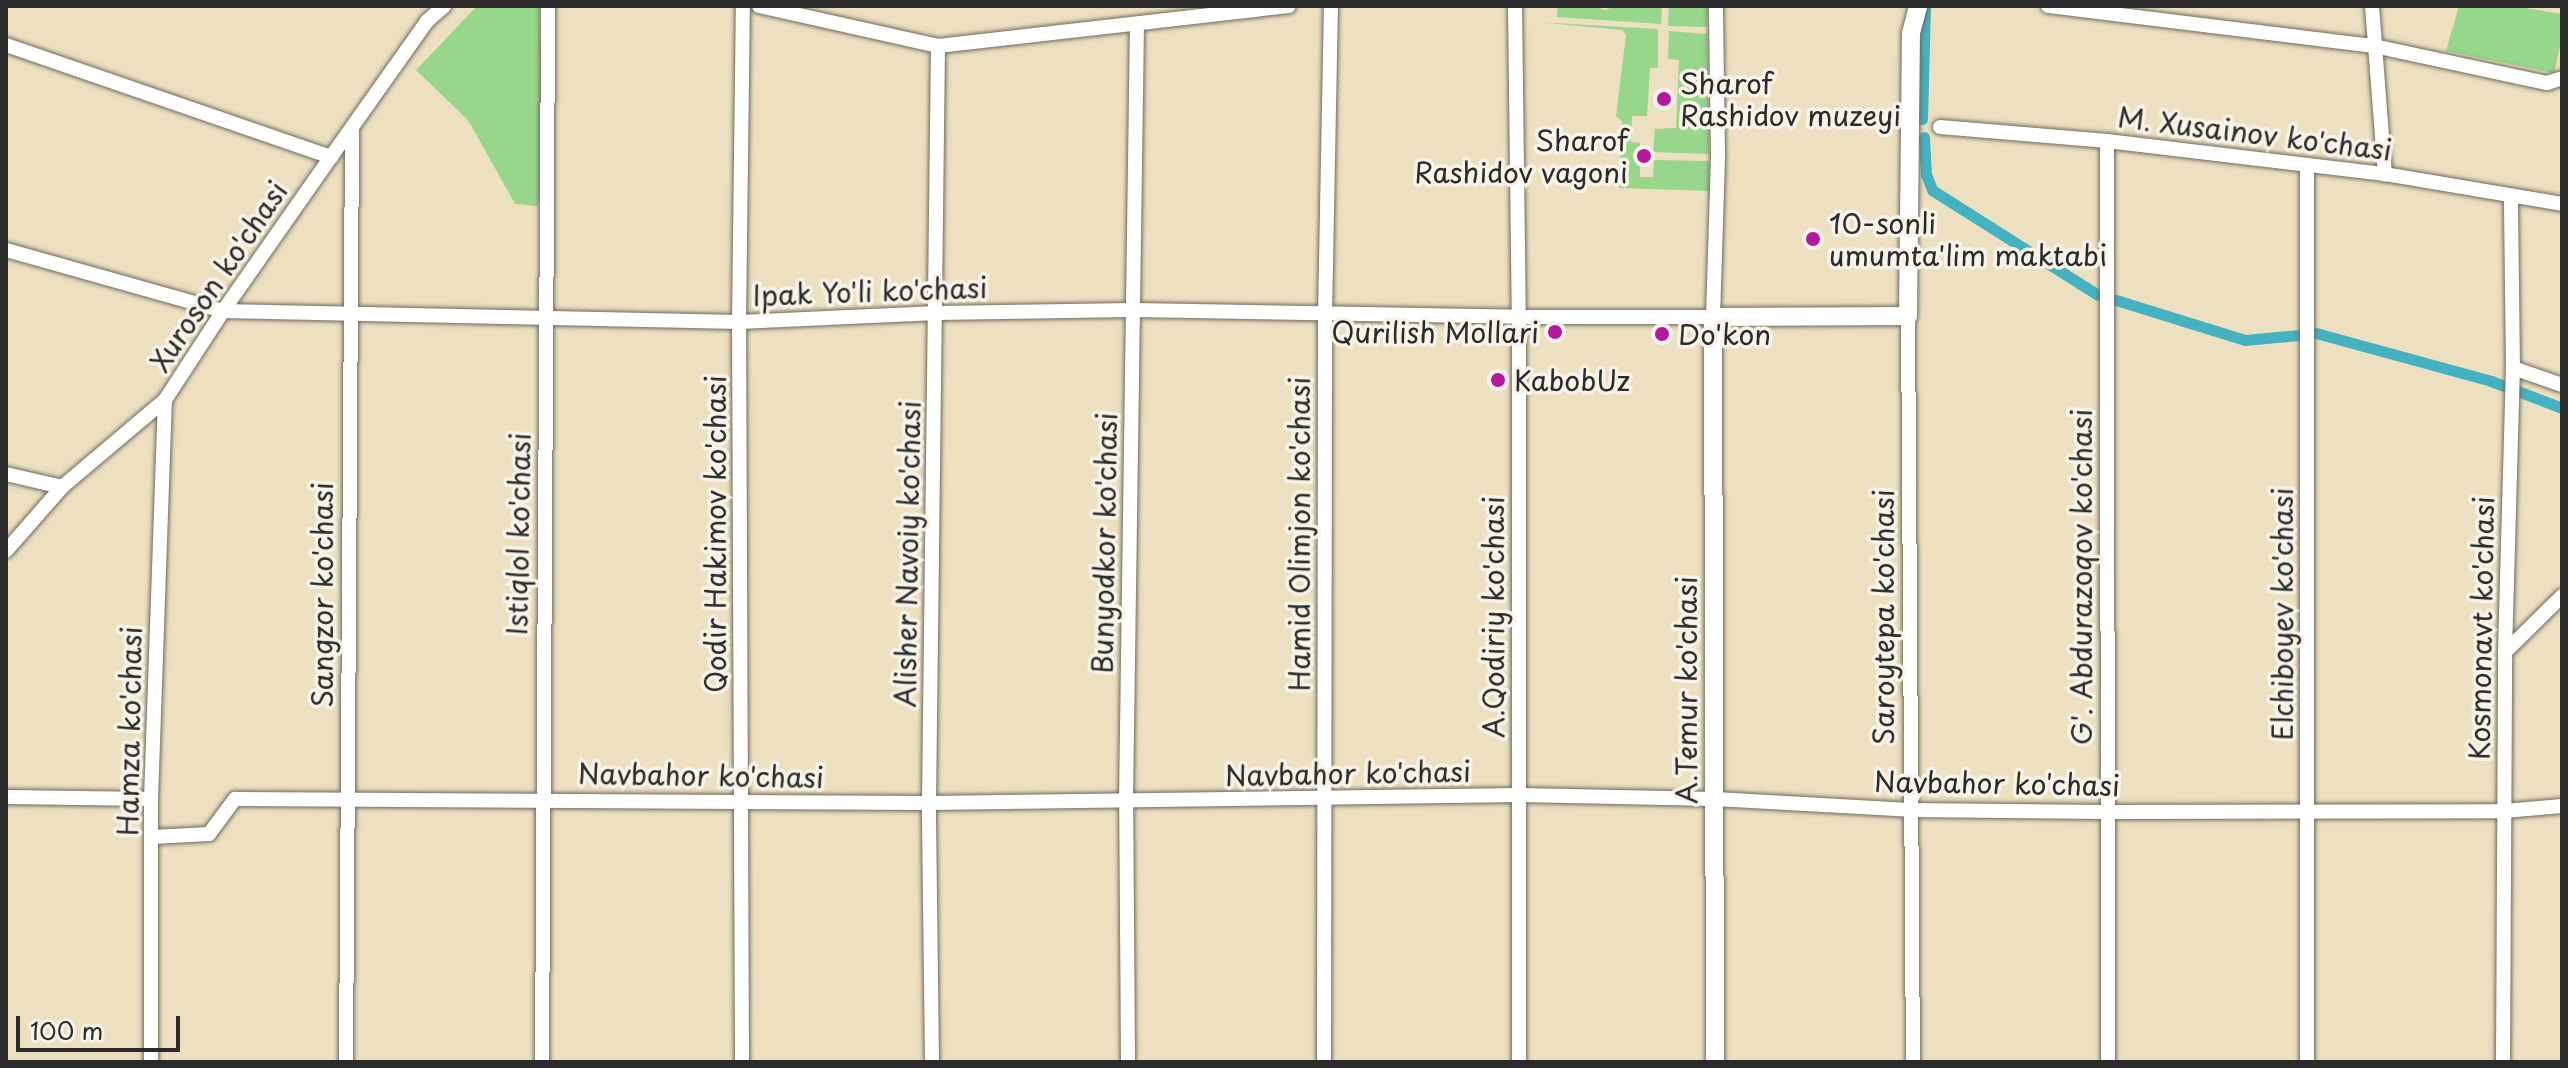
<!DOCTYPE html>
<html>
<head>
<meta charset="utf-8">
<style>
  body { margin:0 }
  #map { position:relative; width:2568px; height:1068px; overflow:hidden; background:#ede0c0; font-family:"Playpen Sans",sans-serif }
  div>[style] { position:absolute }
  .green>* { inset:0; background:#97d68b }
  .canal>* { height:11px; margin:-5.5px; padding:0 5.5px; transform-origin:5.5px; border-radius:5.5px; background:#44b2c0 }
  .roads { filter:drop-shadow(0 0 2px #6f6a5f) drop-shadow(0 0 2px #6f6a5f) }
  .minor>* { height:14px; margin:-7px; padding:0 7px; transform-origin:7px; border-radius:7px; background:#fff }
  .major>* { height:18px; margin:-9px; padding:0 9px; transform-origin:9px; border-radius:9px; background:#fff }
  .dots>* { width:22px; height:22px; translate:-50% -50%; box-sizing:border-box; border:4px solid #f7f3e8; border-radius:50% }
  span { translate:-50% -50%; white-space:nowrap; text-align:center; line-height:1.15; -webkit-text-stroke:7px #f7f3e8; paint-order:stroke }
  .poi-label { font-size:28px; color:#2b2b2b }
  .left { translate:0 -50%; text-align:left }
  .right { translate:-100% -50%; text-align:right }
  .street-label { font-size:28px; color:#2b2b2b }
  .frame { position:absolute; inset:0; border:8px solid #2b2b2b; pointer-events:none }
  .scale { position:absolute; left:16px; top:1016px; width:164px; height:36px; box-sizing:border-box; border:4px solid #2b2b2b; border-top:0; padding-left:10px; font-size:24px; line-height:28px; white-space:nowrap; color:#2b2b2b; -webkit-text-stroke:6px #f7f3e8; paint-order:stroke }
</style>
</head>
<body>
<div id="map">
  <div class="green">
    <i style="clip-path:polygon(477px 6px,539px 6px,544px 190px,537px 206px,515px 204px,468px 120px,416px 70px)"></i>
    <i style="clip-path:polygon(1558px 6px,1595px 6px,1604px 10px,1618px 6px,1662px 6px,1661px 24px,1557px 17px)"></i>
    <i style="clip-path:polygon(1669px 6px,1707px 6px,1707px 27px,1668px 26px)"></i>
    <i style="clip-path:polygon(2459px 6px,2513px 6px,2562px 14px,2562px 38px,2554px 73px,2446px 51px)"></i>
    <i style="clip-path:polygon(1537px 22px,1658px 29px,1658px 68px,1650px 68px,1647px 116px,1632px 116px,1631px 142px,1640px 143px,1640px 177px,1653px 177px,1654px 160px,1709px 161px,1709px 191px,1619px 188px,1622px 121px,1616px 116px,1626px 35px,1622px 30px)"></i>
    <i style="clip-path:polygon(1669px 31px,1707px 34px,1709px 154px,1653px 152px,1655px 129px,1676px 128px,1679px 60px,1668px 59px)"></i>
  </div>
  <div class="canal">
    <i style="left:1922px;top:119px;width:111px;rotate:-88.5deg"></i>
    <i style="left:1924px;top:137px;width:37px;rotate:87deg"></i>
    <i style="left:1926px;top:174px;width:17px;rotate:69deg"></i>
    <i style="left:1932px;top:190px;width:196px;rotate:32.3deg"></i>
    <i style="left:2116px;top:300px;width:135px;rotate:17.2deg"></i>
    <i style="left:2245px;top:340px;width:54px;rotate:-5.3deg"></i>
    <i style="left:2316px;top:333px;width:181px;rotate:15.3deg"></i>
    <i style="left:2491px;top:381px;width:76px;rotate:20.8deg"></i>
  </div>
  <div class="roads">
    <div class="minor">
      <i style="left:759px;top:6px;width:183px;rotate:12.6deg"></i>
      <i style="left:938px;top:46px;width:353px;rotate:-6.5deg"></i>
      <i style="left:1515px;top:6px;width:311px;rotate:89.3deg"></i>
      <i style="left:1519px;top:317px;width:194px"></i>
      <i style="left:1713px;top:317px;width:161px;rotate:-88.2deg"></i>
      <i style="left:1718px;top:156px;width:150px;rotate:-90.8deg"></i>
      <i style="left:2048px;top:6px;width:328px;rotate:7deg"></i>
      <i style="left:2374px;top:46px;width:177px;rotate:12.1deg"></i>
      <i style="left:2547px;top:83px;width:16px;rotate:-18deg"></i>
      <i style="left:2372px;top:6px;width:169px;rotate:85.6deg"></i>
      <i style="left:6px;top:45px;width:344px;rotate:19deg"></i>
      <i style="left:1940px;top:127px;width:168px;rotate:4.8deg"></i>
      <i style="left:2107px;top:141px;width:280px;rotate:6.8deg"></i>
      <i style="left:2385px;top:174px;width:180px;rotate:9.6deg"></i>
      <i style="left:2107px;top:141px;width:921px;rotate:89.94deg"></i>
      <i style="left:6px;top:250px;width:225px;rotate:15.7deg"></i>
      <i style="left:223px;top:311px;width:516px;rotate:1.22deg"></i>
      <i style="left:739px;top:322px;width:198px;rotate:-2.6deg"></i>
      <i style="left:937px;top:313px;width:196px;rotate:-0.9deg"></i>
      <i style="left:1133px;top:310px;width:386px;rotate:1deg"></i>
      <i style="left:1519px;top:317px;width:745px;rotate:90deg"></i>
      <i style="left:1908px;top:316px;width:746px;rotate:89.62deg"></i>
      <i style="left:2513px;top:368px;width:52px;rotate:19.1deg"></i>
      <i style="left:6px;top:474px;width:57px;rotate:13.1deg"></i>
      <i style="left:6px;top:551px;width:85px;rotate:-48.8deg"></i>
      <i style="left:62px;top:487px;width:135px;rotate:-40.2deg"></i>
      <i style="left:165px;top:400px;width:106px;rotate:-56.9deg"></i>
      <i style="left:223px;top:311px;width:192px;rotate:-55deg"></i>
      <i style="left:333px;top:154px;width:163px;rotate:-54.7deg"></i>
      <i style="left:427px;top:21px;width:23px;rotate:-41deg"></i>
      <i style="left:2505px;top:652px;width:80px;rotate:-44.5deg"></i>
      <i style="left:6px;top:797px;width:145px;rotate:0.8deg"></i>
      <i style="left:152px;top:837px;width:57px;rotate:-3deg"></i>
      <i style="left:209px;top:834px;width:44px;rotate:-53.4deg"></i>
      <i style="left:235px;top:799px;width:694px;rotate:0.33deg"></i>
      <i style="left:929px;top:803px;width:590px;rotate:-0.78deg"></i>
      <i style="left:1519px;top:795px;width:196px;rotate:1.2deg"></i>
      <i style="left:1715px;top:799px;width:195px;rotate:3.2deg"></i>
      <i style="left:1910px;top:810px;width:197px;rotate:0.6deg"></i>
      <i style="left:2107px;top:812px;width:397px;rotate:-0.1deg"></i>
      <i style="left:2504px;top:811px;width:58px;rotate:-4.9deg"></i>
      <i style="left:151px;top:1062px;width:263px;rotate:-90deg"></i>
      <i style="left:151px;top:799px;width:399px;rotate:-88deg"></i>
      <i style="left:346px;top:1062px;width:934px;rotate:-89.63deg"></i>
      <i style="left:542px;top:1062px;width:1056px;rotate:-89.67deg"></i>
      <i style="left:742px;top:1062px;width:740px;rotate:-90.23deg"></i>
      <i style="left:739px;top:322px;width:316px;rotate:-89.3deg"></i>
      <i style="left:932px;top:1062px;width:259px;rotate:-90.7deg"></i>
      <i style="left:929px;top:803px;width:757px;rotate:-89.32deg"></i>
      <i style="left:1128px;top:1062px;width:261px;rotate:-90.4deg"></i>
      <i style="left:1126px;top:801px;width:777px;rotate:-89.19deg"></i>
      <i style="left:1324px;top:1062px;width:747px;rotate:-89.92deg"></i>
      <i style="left:1325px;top:315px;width:309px;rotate:-88.9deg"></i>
      <i style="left:2307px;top:1062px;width:896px;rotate:-90deg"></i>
      <i style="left:2503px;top:1062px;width:410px;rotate:-89.7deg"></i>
      <i style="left:2505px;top:652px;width:284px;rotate:-88.4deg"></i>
      <i style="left:2513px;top:368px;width:172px;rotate:-90.7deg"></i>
    </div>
    <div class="major">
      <i style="left:1715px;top:1062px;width:745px;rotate:-90.15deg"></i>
      <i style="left:1713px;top:317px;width:195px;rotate:-0.3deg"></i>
      <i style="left:1908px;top:316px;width:283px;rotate:-89.4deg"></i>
      <i style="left:1911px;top:33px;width:28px;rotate:-75deg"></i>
    </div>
  </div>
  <div class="dots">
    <i style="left:1664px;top:99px;background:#b5179e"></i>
    <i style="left:1644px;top:156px;background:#b5179e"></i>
    <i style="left:1813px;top:239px;background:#b5179e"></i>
    <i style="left:1555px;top:332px;background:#b5179e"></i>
    <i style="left:1662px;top:334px;background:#b5179e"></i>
    <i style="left:1498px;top:380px;background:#b5179e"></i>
  </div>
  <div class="poi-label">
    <span class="left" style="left:1680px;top:99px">Sharof<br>Rashidov muzeyi</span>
    <span class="right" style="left:1628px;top:156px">Sharof<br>Rashidov vagoni</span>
    <span class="left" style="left:1829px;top:239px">10-sonli<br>umumta'lim maktabi</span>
    <span class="right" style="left:1539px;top:332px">Qurilish Mollari</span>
    <span class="left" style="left:1678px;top:334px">Do'kon</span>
    <span class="left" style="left:1514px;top:380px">KabobUz</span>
  </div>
  <div class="street-label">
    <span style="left:2255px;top:133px;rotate:7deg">M. Xusainov ko'chasi</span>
    <span style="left:218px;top:276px;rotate:-56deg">Xuroson ko'chasi</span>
    <span style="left:870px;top:291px;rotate:-2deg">Ipak Yo'li ko'chasi</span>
    <span style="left:518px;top:534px;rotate:-89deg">Istiqlol ko'chasi</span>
    <span style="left:715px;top:534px;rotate:-90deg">Qodir Hakimov ko'chasi</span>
    <span style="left:1299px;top:534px;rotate:-90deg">Hamid Olimjon ko'chasi</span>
    <span style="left:1104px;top:543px;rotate:-89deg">Bunyodkor ko'chasi</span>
    <span style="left:907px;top:554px;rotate:-89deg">Alisher Navoiy ko'chasi</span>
    <span style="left:2081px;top:577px;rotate:-90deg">G'. Abdurazoqov ko'chasi</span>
    <span style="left:322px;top:595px;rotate:-90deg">Sangzor ko'chasi</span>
    <span style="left:2282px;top:614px;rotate:-90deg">Elchiboyev ko'chasi</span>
    <span style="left:1493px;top:617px;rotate:-90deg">A.Qodiriy ko'chasi</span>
    <span style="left:1883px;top:617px;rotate:-90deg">Saroytepa ko'chasi</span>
    <span style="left:2481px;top:628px;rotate:-89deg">Kosmonavt ko'chasi</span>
    <span style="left:1686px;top:690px;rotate:-90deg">A.Temur ko'chasi</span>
    <span style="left:129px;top:731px;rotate:-89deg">Hamza ko'chasi</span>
    <span style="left:1348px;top:773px;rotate:-1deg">Navbahor ko'chasi</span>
    <span style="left:701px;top:775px;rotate:1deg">Navbahor ko'chasi</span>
    <span style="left:1997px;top:783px;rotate:1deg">Navbahor ko'chasi</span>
  </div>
  <div class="frame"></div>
  <div class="scale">100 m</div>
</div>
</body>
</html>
